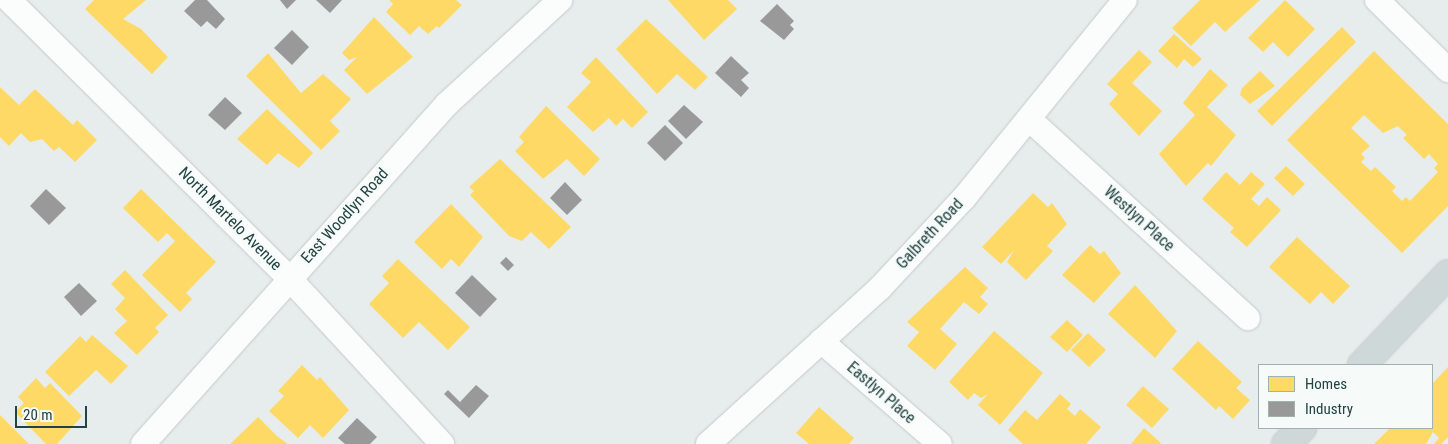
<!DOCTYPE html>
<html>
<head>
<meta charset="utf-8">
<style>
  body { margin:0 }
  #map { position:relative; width:1448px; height:444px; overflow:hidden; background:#e7edec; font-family:"Roboto Condensed",sans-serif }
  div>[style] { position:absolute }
  .homes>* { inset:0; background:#ffd966 }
  .industry>* { inset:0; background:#999 }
  .roads { filter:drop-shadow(0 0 1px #c4cac9) drop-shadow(0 0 1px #c4cac9) }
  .minor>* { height:24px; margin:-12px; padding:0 12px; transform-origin:12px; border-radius:12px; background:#fbfcfc }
  .major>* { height:28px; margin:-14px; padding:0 14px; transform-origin:14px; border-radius:14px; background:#cfd8d8 }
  span { translate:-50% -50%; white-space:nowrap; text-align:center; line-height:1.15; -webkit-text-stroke:5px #f6fbfa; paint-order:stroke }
  .street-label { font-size:16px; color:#224341 }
  .legend { position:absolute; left:1258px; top:364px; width:175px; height:65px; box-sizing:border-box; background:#f6fbfa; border:1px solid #a1b1b0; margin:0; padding:6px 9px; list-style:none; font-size:15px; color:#224341 }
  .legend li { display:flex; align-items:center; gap:10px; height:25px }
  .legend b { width:25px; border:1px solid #a1b1b0 }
  .scale { position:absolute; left:15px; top:406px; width:72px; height:22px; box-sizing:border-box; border:2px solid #224341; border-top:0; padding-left:6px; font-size:15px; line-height:18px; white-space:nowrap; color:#224341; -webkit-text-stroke:4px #f6fbfa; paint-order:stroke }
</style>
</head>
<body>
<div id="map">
  <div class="homes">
    <i style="clip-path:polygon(94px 0,146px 0,123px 19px,141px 29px,168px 57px,152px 74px,85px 9px)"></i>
    <i style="clip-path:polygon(389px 0,456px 0,462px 5px,439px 28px,437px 26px,428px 34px,419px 26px,410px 35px,386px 12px,393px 4px)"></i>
    <i style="clip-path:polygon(668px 0,728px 0,737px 9px,704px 40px)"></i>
    <i style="clip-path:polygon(1200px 0,1260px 0,1225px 32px,1215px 22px,1191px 46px,1172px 28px)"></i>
    <i style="clip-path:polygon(1285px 0,1315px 29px,1288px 57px,1273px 42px,1263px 52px,1248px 38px)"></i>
    <i style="clip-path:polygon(374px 17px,413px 57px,367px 94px,344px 70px,357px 57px,349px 60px,342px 53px)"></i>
    <i style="clip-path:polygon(646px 19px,708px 77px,695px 90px,677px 74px,657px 94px,616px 49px)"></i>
    <i style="clip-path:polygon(1342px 27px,1356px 42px,1272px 126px,1257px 111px)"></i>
    <i style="clip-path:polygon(1174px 34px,1202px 59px,1193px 67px,1184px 59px,1177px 68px,1158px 51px)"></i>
    <i style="clip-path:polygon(1139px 50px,1152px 62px,1132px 83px,1162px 111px,1139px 136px,1109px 104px,1118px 94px,1107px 84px)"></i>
    <i style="clip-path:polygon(evenodd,1374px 51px,1448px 124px,1448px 206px,1402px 253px,1287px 140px,1374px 51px,1364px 115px,1383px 133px,1398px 126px,1407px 135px,1403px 138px,1424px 159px,1429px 154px,1438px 164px,1434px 168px,1438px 172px,1410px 201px,1406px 197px,1402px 201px,1392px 191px,1396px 187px,1375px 167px,1371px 171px,1361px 162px,1365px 158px,1361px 154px,1370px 146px,1351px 128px,1364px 115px)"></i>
    <i style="clip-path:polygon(268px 53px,301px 93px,323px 74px,351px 99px,330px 121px,340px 131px,321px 150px,246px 76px)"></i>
    <i style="clip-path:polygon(596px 57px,648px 112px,632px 128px,623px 119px,616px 126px,609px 118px,593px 132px,567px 107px,591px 82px,581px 73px)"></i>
    <i style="clip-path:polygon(1210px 69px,1228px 85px,1207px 107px,1236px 135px,1211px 166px,1208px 163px,1186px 186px,1159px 154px,1195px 115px,1183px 103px)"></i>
    <i style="clip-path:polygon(1260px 71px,1275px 86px,1250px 104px,1240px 95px,1242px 88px)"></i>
    <i style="clip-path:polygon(0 87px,19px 105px,35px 89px,73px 125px,77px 120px,97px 140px,75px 162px,59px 147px,54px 151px,42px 139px,30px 142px,21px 133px,9px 146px,0 137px)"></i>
    <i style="clip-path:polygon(546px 106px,600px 159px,584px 176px,567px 159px,543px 179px,515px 151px,524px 142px,519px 137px)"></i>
    <i style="clip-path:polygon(267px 109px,313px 153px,299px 168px,278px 153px,267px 165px,237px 139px)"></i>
    <i style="clip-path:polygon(500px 159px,571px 227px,549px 249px,531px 232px,522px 241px,509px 236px,470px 195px,474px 191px,469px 187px)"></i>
    <i style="clip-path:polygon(1286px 166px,1305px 184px,1293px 196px,1274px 178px)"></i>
    <i style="clip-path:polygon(1226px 172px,1240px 185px,1251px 172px,1265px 184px,1251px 199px,1259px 206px,1267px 197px,1281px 210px,1247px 247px,1230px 232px,1234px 228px,1202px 199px)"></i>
    <i style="clip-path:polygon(141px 189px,216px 262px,186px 293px,192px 299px,180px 312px,142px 275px,175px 241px,167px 233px,158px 242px,123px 208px)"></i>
    <i style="clip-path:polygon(1033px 193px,1048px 207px,1052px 203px,1067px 224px,1047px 246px,1053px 251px,1026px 280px,1007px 262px,1014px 250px,1001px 264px,982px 247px)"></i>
    <i style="clip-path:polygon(451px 204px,483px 237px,459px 267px,451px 259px,442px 269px,414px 242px)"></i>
    <i style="clip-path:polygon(1297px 237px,1350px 286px,1333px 304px,1321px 292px,1310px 304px,1269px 267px)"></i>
    <i style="clip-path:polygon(1090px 245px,1100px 254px,1104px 251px,1121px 273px,1094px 303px,1062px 275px)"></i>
    <i style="clip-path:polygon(398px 259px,470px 327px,448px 350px,419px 322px,403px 338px,369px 304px,389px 283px,382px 276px)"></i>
    <i style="clip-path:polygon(965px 267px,988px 288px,980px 297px,988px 304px,979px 314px,964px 302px,940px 329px,957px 344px,935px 370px,907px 346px,919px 332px,907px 322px)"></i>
    <i style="clip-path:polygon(125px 270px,168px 315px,155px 328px,159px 332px,137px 355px,114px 333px,127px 321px,115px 309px,125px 298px,111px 284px)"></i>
    <i style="clip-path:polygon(1135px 285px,1177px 331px,1155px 358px,1108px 314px)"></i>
    <i style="clip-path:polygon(1067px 320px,1083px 335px,1067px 352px,1050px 337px)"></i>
    <i style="clip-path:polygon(994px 331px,1043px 373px,1000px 425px,978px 405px,988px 394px,981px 398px,974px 393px,968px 400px,949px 382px)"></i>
    <i style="clip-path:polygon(1088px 333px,1106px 350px,1089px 367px,1071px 350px)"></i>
    <i style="clip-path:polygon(92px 335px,128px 366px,111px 384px,96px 370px,69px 396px,45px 372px,80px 336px,86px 342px)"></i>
    <i style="clip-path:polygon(1198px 341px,1242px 382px,1236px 388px,1250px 400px,1233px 419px,1219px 406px,1216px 410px,1172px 369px)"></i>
    <i style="clip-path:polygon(302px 365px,317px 380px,320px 377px,349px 410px,323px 438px,310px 425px,298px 438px,269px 411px,284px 396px,278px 391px)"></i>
    <i style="clip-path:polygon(1448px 367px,1448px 437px,1441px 444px,1434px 444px,1439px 438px,1433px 432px,1426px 444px,1374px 444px,1390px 428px,1432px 428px,1432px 384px)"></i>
    <i style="clip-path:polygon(36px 378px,45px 388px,50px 383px,82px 416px,57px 444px,46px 444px,15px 412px,24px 403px,18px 397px)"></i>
    <i style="clip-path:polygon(1143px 386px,1169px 409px,1152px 428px,1126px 405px)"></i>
    <i style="clip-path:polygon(1060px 394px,1071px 404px,1067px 409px,1075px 416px,1080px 409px,1101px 427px,1086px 444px,1023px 444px,1008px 430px,1025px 410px,1037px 420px)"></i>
    <i style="clip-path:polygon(819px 407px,854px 438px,849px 444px,809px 444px,796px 433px)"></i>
    <i style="clip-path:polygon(0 415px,29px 444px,0 444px)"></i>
    <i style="clip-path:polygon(258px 417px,278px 437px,288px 444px,230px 444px)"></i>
    <i style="clip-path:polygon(1144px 428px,1161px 443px,1160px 444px,1131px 444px)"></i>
  </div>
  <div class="industry">
    <i style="clip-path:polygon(195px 0,207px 0,225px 19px,216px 29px,207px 21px,201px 27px,184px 11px)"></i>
    <i style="clip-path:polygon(280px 0,296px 0,287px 9px)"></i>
    <i style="clip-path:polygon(316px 0,342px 0,330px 13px)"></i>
    <i style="clip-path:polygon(777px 4px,794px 21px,790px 25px,794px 29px,784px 40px,760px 21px)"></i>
    <i style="clip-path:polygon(292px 30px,309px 47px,292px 65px,274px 48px)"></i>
    <i style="clip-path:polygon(731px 56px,749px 73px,741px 80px,749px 88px,741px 97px,715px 73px)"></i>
    <i style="clip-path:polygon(225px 97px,242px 113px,225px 130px,208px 115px)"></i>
    <i style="clip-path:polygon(684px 105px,703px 122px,686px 139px,668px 121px)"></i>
    <i style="clip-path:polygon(665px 125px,683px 143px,665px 161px,647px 143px)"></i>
    <i style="clip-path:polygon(565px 182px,582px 200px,567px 215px,550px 198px)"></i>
    <i style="clip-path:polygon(46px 189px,66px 208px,49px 225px,30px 206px)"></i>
    <i style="clip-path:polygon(506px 257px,514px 265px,508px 271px,500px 263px)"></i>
    <i style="clip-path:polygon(472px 275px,497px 299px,480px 317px,455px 293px)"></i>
    <i style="clip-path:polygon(79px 283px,97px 301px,81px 316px,64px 297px)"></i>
    <i style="clip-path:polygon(476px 385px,489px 396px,469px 418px,444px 394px,448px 390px,460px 402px)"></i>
    <i style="clip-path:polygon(357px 418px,377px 437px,370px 444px,345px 444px,338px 438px)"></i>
  </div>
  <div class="roads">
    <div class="minor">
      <i style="left:9px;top:0;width:395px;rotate:44.8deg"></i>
      <i style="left:289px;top:278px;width:226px;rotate:47.3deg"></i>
      <i style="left:1377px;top:0;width:100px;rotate:44.6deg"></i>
      <i style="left:1029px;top:119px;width:296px;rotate:42.3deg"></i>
      <i style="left:821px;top:341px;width:157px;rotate:40.9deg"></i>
      <i style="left:143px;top:444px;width:456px;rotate:-48.2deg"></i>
      <i style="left:447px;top:104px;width:154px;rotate:-42.6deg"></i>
      <i style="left:708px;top:444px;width:232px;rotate:-42.2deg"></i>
      <i style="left:880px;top:288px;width:123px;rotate:-47deg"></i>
      <i style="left:964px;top:198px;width:255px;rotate:-50.9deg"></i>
    </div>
    <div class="major">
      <i style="left:1362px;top:365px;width:125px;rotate:-46.6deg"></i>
      <i style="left:1286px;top:444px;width:23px;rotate:-45deg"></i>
    </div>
  </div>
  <div class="street-label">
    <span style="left:345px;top:216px;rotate:-48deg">East Woodlyn Road</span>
    <span style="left:230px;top:219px;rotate:45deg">North Martelo Avenue</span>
    <span style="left:1139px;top:219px;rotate:42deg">Westlyn Place</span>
    <span style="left:930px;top:234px;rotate:-47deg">Galbreth Road</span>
    <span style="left:881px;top:393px;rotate:41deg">Eastlyn Place</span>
  </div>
  <ul class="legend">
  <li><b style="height:14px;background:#ffd966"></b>Homes</li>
  <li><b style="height:14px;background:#999"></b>Industry</li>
  </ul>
  <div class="scale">20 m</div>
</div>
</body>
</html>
